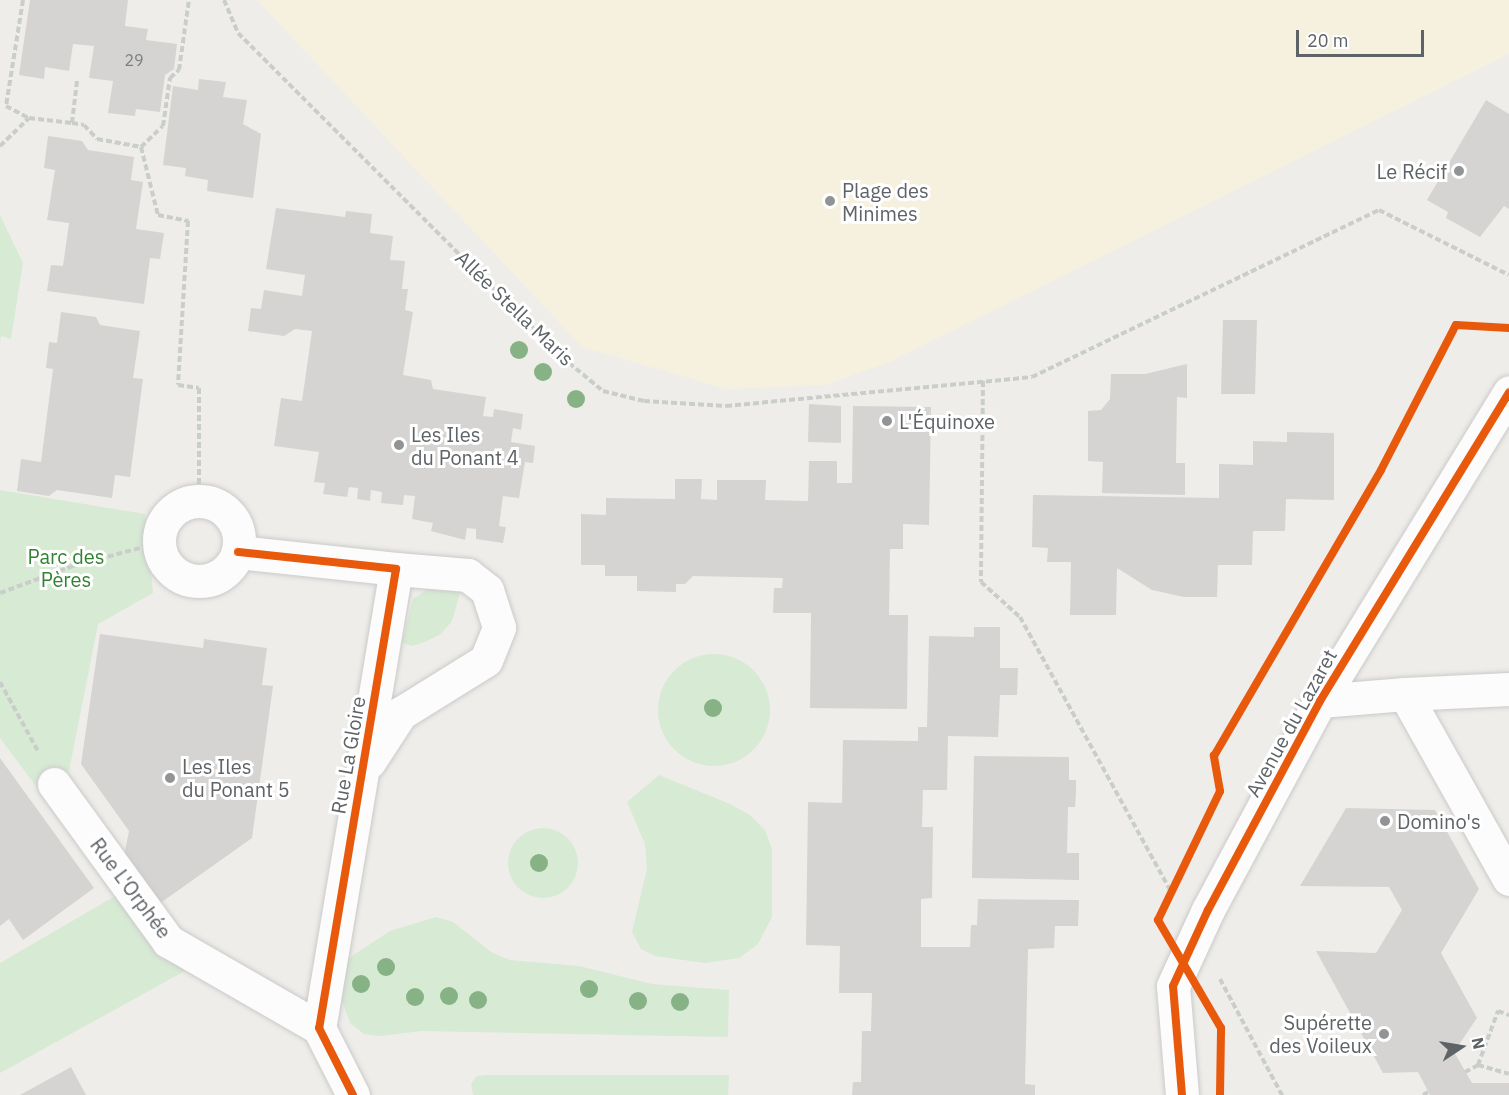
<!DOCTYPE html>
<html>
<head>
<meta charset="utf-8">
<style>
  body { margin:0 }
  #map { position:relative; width:1509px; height:1095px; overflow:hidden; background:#efede9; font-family:"IBM Plex Sans",sans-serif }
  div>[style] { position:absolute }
  .green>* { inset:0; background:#d7ead4 }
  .round { border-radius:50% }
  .sand>* { inset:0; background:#f6f0df }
  .building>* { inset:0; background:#d5d4d2 }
  .path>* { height:4px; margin-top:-2px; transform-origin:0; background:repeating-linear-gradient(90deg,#cacecb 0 6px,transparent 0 9px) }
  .roads { filter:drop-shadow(0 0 2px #cacaca) drop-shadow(0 0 2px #cacaca) }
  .minor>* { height:33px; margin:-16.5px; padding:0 16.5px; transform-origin:16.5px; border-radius:16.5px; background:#fdfcfc }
  .minor>.ring { margin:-16.5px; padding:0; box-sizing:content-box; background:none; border:33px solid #fdfcfc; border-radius:50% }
  .cycleway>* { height:8px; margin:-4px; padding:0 4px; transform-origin:4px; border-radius:4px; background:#e8590c }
  .trees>* { width:18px; height:18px; margin:-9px; border-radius:50%; background:#87b285 }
  .dots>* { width:16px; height:16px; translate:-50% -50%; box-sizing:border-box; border:3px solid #fff; border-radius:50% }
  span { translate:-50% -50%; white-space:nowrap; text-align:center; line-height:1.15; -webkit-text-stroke:6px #fff; paint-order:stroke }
  .number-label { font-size:16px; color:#7d8083 }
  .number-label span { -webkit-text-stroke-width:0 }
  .poi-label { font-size:20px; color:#5e6367 }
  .right { translate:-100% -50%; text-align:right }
  .left { translate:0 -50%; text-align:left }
  .street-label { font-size:20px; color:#5e6367 }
  .park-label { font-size:20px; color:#328234 }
  .north { position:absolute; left:1431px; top:1017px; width:60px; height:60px; -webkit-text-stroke:4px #fff; paint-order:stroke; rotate:78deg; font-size:16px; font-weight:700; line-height:24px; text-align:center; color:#5e6367 }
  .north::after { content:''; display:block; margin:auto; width:21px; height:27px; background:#5e6367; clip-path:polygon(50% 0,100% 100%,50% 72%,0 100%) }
  .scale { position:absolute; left:1296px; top:30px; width:128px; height:27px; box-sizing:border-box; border:3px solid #5e6367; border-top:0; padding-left:8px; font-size:18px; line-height:21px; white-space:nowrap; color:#5e6367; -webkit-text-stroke:4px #fff; paint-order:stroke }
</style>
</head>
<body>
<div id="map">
  <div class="green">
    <i style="clip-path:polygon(0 215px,23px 263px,11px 339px,1px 336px,0 343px)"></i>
    <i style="clip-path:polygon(0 490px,145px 514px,153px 593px,98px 624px,69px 771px,41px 793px,0 738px)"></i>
    <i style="clip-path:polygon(432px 586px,462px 586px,452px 621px,441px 634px,425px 642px,412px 646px,402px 643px,413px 599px)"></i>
    <i class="round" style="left:658px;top:654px;width:112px;height:112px"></i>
    <i style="clip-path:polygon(659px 775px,730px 804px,750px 815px,765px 830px,772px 849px,772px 917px,758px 944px,739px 958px,705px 963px,655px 956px,641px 949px,632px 932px,647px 869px,645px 844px,627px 802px)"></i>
    <i class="round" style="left:508px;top:828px;width:70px;height:70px"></i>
    <i style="clip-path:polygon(129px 888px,203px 961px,0 1073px,0 963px)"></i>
    <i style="clip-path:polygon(436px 917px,453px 922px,491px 952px,510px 960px,579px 966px,652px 984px,729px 990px,728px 1037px,421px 1031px,381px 1036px,364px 1034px,350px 1023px,342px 1001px,343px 962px,390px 931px)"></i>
    <i style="clip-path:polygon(487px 1075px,729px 1075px,728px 1095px,473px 1095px,471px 1084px,477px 1076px)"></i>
  </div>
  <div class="sand">
    <i style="clip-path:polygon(257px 0,1509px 0,1509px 54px,892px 361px,825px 385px,726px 389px,582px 347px)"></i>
  </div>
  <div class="building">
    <i style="clip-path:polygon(30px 0,128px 0,125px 26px,148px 29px,146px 40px,177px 44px,174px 69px,165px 75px,160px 112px,136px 109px,135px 116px,108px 113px,113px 81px,89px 78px,94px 46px,73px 44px,69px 71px,45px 67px,44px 79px,19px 75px)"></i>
    <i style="clip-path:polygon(199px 79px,226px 82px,223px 97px,247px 100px,243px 124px,261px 134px,253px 198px,207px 191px,208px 180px,185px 176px,186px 168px,163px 165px,173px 86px,198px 90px)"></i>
    <i style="clip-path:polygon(1486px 100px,1509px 114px,1509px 209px,1504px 206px,1480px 237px,1446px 218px,1448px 212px,1427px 200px)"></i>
    <i style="clip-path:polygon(48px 136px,82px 141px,88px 150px,134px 157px,131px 180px,143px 182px,136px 229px,164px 233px,160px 259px,150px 258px,144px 304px,47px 291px,51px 265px,63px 266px,69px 223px,47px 220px,55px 170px,44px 168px)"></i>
    <i style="clip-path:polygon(276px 208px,345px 217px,346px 211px,372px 214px,370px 233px,393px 236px,390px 260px,405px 261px,402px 289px,408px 289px,405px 310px,413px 312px,403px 375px,431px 380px,433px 389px,486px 397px,483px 416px,493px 417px,494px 409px,523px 414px,521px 430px,513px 428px,511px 442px,535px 446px,533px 463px,525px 462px,519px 498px,503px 496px,499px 526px,506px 527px,503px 543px,476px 539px,476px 529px,467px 528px,465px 540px,431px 531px,433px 523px,412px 519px,415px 496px,404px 495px,403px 505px,381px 503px,382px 492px,371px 490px,370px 501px,357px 499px,358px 488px,349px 487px,347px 497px,323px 494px,325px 483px,314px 482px,319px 452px,274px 446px,281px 398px,302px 401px,312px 331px,295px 329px,284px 336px,248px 331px,251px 308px,261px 309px,264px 290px,302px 296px,305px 275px,266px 269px)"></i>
    <i style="clip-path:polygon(61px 312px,96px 317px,100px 325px,140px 331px,133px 378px,143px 379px,130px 477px,115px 475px,112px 498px,57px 490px,49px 496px,17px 491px,21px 459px,41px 462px,53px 369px,46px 368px,49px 342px,57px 343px)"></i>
    <i style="clip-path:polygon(1223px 320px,1257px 320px,1255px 394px,1221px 394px)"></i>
    <i style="clip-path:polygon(1187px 364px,1187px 398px,1177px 397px,1176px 463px,1185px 463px,1185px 495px,1102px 493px,1103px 462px,1088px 461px,1088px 411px,1101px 410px,1110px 399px,1111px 374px,1145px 374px)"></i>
    <i style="clip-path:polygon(809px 404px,841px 406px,841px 443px,808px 442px)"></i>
    <i style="clip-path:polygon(853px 406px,931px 407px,929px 525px,903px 524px,903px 549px,890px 549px,889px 615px,908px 615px,907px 709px,810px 708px,811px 613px,773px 613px,774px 588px,782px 588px,783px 578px,693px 576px,685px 584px,676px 584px,676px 592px,637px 591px,637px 576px,605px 576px,605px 565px,581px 565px,581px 514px,606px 515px,606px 498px,675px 499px,675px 479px,702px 479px,701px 499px,717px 500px,717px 480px,766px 480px,765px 500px,808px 501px,809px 461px,837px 461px,837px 483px,852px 483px)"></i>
    <i style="clip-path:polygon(1287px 432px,1334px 433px,1334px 500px,1286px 499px,1285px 531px,1253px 531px,1252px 565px,1218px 565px,1217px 597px,1184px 597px,1152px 590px,1117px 568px,1116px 615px,1070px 615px,1071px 562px,1047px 562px,1048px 548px,1032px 547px,1033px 495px,1219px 498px,1219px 464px,1253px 465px,1253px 441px,1287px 442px)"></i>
    <i style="clip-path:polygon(974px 627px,1000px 627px,1000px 668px,1018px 668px,1017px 695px,1000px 695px,998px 737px,948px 736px,947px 790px,923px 790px,922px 827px,933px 827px,932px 898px,921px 899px,921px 947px,970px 947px,971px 925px,977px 925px,978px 899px,1079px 900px,1078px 926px,1055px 926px,1054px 948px,1028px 949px,1025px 1084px,1035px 1085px,1035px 1095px,852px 1095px,853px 1082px,861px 1082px,862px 1031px,871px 1031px,872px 993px,839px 993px,840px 946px,806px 945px,808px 802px,842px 803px,843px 740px,918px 741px,918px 727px,927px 727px,929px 636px,974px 637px)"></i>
    <i style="clip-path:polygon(100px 634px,203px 648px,204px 639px,267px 648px,262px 685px,273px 686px,252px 838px,159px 904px,124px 856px,129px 831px,81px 764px)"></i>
    <i style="clip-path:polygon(974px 756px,1069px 757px,1069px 780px,1076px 780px,1076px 793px,1075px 807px,1068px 807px,1067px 853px,1079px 853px,1079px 880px,972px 878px)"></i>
    <i style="clip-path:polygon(0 758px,94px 888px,23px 940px,9px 919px,0 926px)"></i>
    <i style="clip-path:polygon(1346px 808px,1435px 810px,1479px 889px,1441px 953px,1477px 1018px,1454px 1052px,1472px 1083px,1509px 1083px,1509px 1095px,1430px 1095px,1418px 1072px,1383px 1073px,1316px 951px,1376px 953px,1402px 910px,1389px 887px,1300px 886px)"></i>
    <i style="clip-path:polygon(71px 1067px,86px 1095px,20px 1095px)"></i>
  </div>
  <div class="path">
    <i style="left:23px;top:0;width:107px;rotate:99.1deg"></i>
    <i style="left:6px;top:106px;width:26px;rotate:28deg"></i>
    <i style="left:224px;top:0;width:36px;rotate:67deg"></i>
    <i style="left:238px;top:33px;width:458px;rotate:45deg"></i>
    <i style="left:562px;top:357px;width:53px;rotate:39.7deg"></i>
    <i style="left:603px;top:391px;width:42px;rotate:13.7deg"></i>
    <i style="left:644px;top:401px;width:82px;rotate:3.5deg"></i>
    <i style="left:726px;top:406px;width:307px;rotate:-5.4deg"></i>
    <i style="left:1032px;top:377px;width:385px;rotate:-25.7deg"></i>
    <i style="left:1379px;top:210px;width:145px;rotate:26.6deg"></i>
    <i style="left:77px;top:81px;width:42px;rotate:96.8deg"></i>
    <i style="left:72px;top:123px;width:12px;rotate:9deg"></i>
    <i style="left:84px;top:125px;width:19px;rotate:47deg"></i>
    <i style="left:97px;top:139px;width:45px;rotate:10.3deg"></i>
    <i style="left:141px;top:147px;width:70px;rotate:76deg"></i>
    <i style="left:158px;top:215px;width:31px;rotate:11deg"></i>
    <i style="left:188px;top:221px;width:164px;rotate:93.5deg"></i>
    <i style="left:178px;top:385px;width:21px;rotate:8deg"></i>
    <i style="left:199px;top:388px;width:113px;rotate:90deg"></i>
    <i style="left:0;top:146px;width:40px;rotate:-44deg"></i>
    <i style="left:29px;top:118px;width:43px;rotate:6.6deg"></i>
    <i style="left:141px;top:147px;width:30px;rotate:-44deg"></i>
    <i style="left:163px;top:126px;width:49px;rotate:-81.7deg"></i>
    <i style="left:170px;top:78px;width:12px;rotate:-42deg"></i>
    <i style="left:179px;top:70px;width:71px;rotate:-81.9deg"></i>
    <i style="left:983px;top:381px;width:201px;rotate:90.6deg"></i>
    <i style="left:981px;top:582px;width:52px;rotate:41.9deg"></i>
    <i style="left:1020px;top:617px;width:316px;rotate:61.2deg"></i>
    <i style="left:0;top:593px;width:78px;rotate:-20.3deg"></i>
    <i style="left:73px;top:566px;width:88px;rotate:-15.1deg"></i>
    <i style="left:0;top:682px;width:79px;rotate:61.2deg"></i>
    <i style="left:1220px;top:979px;width:132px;rotate:61.9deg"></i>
    <i style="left:1478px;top:1065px;width:32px;rotate:16deg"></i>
    <i style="left:1465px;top:1072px;width:15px;rotate:-28deg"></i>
    <i style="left:1478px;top:1065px;width:58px;rotate:-69.7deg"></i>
    <i style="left:1498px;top:1011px;width:12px;rotate:20deg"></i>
    <i style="left:1423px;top:1095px;width:6px;rotate:-31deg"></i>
  </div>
  <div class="roads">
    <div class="minor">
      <i class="ring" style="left:159px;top:501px;width:47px;height:47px"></i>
      <i style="left:238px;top:552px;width:159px;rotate:6.1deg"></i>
      <i style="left:396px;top:569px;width:465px;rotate:99.5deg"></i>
      <i style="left:319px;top:1028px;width:75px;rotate:63.1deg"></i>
      <i style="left:1405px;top:694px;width:104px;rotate:-2.8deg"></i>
      <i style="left:1320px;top:701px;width:85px;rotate:-4.7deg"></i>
      <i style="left:1405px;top:694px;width:212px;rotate:60.7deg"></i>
      <i style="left:369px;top:762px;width:59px;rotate:-56.9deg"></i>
      <i style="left:401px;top:713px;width:100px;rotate:-31.9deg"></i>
      <i style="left:486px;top:660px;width:35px;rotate:-68deg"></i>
      <i style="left:499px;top:627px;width:39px;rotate:-108deg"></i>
      <i style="left:487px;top:590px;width:24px;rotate:-142deg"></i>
      <i style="left:468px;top:575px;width:72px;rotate:-175.2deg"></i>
      <i style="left:54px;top:784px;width:194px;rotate:54deg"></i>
      <i style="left:168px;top:941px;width:174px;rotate:29.9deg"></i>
      <i style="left:1182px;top:1095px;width:109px;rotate:-94.7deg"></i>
      <i style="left:1173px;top:986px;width:84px;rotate:-65.3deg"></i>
      <i style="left:1208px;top:910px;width:237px;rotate:-61.8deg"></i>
      <i style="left:1320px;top:701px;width:362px;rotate:-58.5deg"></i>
    </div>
  </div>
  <div class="cycleway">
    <i style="left:238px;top:552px;width:159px;rotate:6.1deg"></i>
    <i style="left:396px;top:569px;width:465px;rotate:99.5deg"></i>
    <i style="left:319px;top:1028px;width:75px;rotate:63.1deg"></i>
    <i style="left:1182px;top:1095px;width:109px;rotate:-94.7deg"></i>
    <i style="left:1173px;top:986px;width:84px;rotate:-65.3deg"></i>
    <i style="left:1208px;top:910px;width:237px;rotate:-61.8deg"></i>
    <i style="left:1320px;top:701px;width:362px;rotate:-58.5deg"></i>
    <i style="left:1220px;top:1095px;width:67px;rotate:-89.1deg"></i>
    <i style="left:1221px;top:1028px;width:125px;rotate:-120.3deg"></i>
    <i style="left:1158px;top:920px;width:143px;rotate:-64.3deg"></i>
    <i style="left:1220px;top:791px;width:36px;rotate:-100deg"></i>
    <i style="left:1214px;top:756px;width:331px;rotate:-59.7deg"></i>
    <i style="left:1381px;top:470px;width:163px;rotate:-62.7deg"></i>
    <i style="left:1456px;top:325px;width:53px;rotate:3.2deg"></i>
  </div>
  <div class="trees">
    <i style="left:519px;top:350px"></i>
    <i style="left:543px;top:372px"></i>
    <i style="left:576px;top:399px"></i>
    <i style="left:713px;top:708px"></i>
    <i style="left:539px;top:863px"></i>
    <i style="left:386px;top:967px"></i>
    <i style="left:361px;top:984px"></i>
    <i style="left:589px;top:989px"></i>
    <i style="left:449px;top:996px"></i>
    <i style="left:415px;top:997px"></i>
    <i style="left:478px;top:1000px"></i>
    <i style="left:638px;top:1001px"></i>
    <i style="left:680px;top:1002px"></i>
  </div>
  <div class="dots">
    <i style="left:1459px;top:171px;background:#919394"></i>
    <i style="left:830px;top:201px;background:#919394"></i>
    <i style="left:887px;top:421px;background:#919394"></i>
    <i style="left:399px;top:445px;background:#919394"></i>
    <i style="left:170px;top:778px;background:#919394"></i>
    <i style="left:1385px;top:821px;background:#919394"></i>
    <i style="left:1384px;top:1034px;background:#919394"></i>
  </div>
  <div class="number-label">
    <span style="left:134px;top:60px">29</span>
  </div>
  <div class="poi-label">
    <span class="right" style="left:1447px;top:171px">Le Récif</span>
    <span class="left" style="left:842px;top:202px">Plage des<br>Minimes</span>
    <span class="left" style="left:899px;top:421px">L'Équinoxe</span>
    <span class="left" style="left:411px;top:446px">Les Iles<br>du Ponant 4</span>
    <span class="left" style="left:182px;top:778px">Les Iles<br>du Ponant 5</span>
    <span class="left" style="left:1397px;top:821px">Domino's</span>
    <span class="right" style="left:1372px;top:1034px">Supérette<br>des Voileux</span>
  </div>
  <div class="street-label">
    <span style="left:515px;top:308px;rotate:44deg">Allée Stella Maris</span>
    <span style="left:1291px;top:723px;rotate:-61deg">Avenue du Lazaret</span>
    <span style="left:348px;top:755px;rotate:-80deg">Rue La Gloire</span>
    <span style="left:131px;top:888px;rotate:53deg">Rue L'Orphée</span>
  </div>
  <div class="park-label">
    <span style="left:66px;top:568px">Parc des<br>Pères</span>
  </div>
  <div class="north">N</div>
  <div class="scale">20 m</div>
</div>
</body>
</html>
